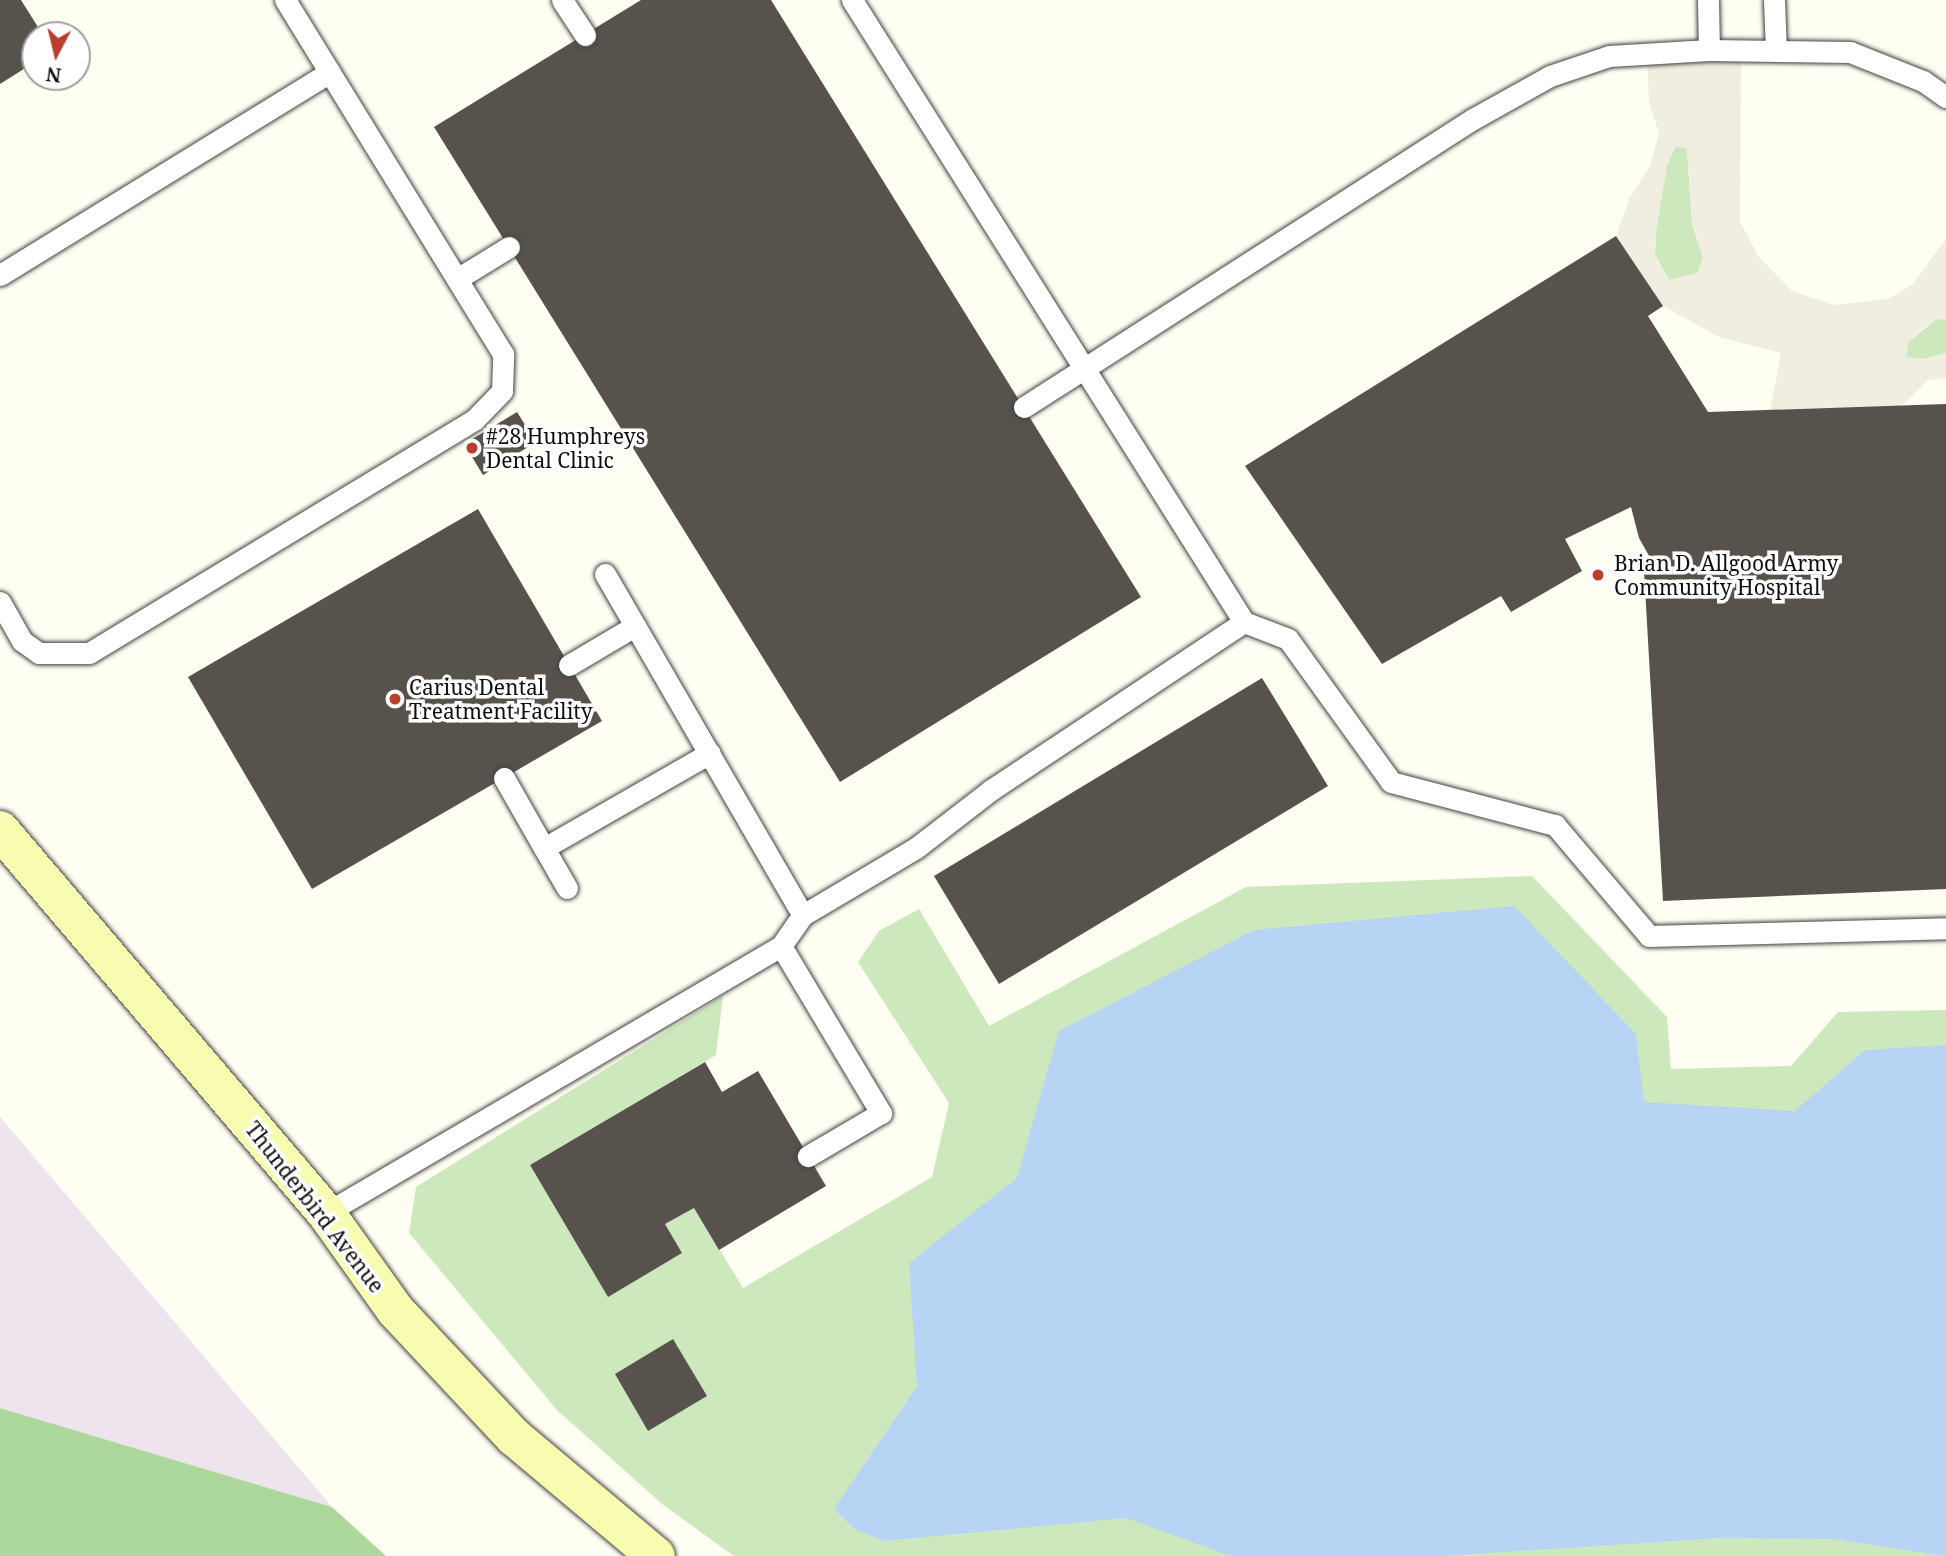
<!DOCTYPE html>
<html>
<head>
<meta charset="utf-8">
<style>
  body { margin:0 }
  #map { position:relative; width:1946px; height:1556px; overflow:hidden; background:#fefef2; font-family:"Noto Serif",serif }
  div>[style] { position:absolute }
  .industrial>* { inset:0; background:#ede4ed }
  .green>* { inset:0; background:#cce8bc }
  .forest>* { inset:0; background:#add89c }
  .plaza>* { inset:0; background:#efeee0 }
  .water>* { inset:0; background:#b8d4f4 }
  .building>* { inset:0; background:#58524c }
  .roads { filter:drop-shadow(0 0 2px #424242) drop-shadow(0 0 2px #424242) }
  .lane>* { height:21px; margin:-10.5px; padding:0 10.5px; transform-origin:10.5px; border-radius:10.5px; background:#fff }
  .secondary>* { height:38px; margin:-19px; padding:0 19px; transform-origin:19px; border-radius:19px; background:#f7fcb0 }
  .dots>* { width:19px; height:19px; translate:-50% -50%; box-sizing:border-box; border:4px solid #fff; border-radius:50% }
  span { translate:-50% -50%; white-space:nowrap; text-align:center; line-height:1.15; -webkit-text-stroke:7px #fff; paint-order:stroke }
  .poi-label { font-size:21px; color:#0f0f0f }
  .left { translate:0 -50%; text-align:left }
  .street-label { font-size:21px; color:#0f0f0f }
  .north { position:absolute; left:21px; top:21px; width:70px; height:70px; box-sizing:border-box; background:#fff; border:2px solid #9f9f9f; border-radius:50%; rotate:187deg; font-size:19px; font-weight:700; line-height:28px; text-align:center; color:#0f0f0f }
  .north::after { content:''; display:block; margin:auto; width:24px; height:32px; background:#bb3d2c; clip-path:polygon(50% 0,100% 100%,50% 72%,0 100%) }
</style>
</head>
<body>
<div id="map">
  <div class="industrial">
    <i style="clip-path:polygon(0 1117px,332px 1507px,0 1408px)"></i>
  </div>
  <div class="green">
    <i style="clip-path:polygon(1675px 147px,1687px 147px,1692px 224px,1703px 257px,1698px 273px,1669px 280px,1655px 254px,1656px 231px,1666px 167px)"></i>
    <i style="clip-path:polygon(1938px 318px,1946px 320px,1946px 353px,1924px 359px,1906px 358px,1908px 342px)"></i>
    <i style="clip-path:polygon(1532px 876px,1667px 1017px,1671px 1069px,1791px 1066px,1838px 1012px,1946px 1010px,1946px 1556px,734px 1556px,662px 1504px,557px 1410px,409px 1233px,416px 1187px,723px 996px,716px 1055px,530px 1165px,608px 1296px,682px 1253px,665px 1224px,694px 1208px,743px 1288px,932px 1177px,949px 1103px,858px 962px,879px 931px,919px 909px,989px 1026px,1246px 887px)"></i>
  </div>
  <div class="forest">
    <i style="clip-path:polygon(0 1408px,332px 1507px,386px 1556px,0 1556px)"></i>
  </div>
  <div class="plaza">
    <i style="clip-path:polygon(evenodd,1741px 50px,1740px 221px,1758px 256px,1792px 291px,1833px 305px,1888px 299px,1913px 284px,1946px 239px,1946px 320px,1938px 319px,1923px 328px,1908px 342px,1906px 357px,1924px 359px,1946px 353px,1946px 378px,1928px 380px,1902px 406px,1770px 410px,1781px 353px,1719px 337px,1663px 306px,1616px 236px,1630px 197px,1650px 166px,1659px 133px,1649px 103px,1647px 54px,1741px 50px,1675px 147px,1687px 148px,1692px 224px,1703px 257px,1698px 273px,1669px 280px,1655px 254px,1656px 231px,1667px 167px,1675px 147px)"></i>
  </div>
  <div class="water">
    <i style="clip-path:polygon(1514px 906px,1636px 1034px,1644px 1102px,1795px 1111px,1865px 1050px,1946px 1045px,1946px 1556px,1833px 1539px,1720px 1538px,1441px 1556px,1231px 1556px,1126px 1518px,883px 1541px,853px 1528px,834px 1509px,917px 1386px,909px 1263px,1017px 1178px,1059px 1031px,1254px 930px)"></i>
  </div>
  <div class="building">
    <i style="clip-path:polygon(0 0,21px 0,43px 35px,35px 35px,35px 62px,0 84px)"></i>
    <i style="clip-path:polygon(641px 0,771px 0,1141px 597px,840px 782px,434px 127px)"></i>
    <i style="clip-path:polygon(1616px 236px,1663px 306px,1648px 316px,1708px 412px,1946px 404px,1946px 889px,1663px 901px,1644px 571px,1658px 572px,1639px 538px,1631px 507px,1565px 539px,1582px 571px,1511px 612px,1501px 596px,1382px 664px,1245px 466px)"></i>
    <i style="clip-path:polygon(517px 412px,536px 442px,483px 475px,464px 444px)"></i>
    <i style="clip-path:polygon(478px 509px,602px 721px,312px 889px,188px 677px)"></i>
    <i style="clip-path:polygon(1262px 678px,1328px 786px,999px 984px,934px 876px)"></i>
    <i style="clip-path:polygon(705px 1062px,722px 1092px,758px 1071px,826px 1186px,719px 1250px,694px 1208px,665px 1224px,682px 1253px,608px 1297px,530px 1165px)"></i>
    <i style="clip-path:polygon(673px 1339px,707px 1396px,648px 1431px,615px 1374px)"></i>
  </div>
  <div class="roads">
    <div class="lane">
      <i style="left:562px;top:0;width:42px;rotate:56.7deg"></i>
      <i style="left:852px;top:0;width:735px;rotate:57.78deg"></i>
      <i style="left:1244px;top:622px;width:47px;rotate:21.1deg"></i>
      <i style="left:1288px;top:639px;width:176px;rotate:54.2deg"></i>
      <i style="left:1391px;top:782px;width:170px;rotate:14.7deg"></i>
      <i style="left:1555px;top:825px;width:145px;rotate:49.7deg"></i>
      <i style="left:1649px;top:936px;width:297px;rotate:-1.5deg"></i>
      <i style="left:1708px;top:0;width:50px;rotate:88.9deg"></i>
      <i style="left:1774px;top:0;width:51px;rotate:87.8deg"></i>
      <i style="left:0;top:275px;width:387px;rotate:-31.6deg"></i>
      <i style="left:457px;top:279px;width:61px;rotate:-31.6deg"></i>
      <i style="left:1024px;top:407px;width:533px;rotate:-32.68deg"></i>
      <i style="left:1473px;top:119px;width:88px;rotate:-29.2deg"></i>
      <i style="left:1550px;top:76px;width:62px;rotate:-18.7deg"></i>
      <i style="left:1609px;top:56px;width:100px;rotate:-3.4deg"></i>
      <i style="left:1709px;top:50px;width:141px;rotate:0.8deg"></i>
      <i style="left:1850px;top:52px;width:79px;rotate:21.7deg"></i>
      <i style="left:1923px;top:81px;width:28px;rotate:35deg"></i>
      <i style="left:605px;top:574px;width:394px;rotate:59.9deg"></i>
      <i style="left:0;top:602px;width:45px;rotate:60.6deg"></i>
      <i style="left:22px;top:641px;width:21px;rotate:35deg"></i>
      <i style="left:39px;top:653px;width:50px"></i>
      <i style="left:89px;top:653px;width:451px;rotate:-31.2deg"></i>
      <i style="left:475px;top:419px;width:39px;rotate:-46deg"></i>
      <i style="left:502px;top:391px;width:37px;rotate:-88deg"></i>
      <i style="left:503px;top:354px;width:416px;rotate:-121.6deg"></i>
      <i style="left:569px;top:665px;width:77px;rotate:-30.6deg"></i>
      <i style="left:504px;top:778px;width:81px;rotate:60.3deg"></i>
      <i style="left:567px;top:888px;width:46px;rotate:-119.9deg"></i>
      <i style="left:544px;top:848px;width:191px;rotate:-29.8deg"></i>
      <i style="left:781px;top:946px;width:195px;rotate:59.1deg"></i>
      <i style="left:881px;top:1113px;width:85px;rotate:149.5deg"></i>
      <i style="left:326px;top:1213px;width:528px;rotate:-30.4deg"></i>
      <i style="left:781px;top:946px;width:38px;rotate:-55deg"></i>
      <i style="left:803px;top:915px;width:131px;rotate:-30.7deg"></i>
      <i style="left:916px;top:848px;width:95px;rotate:-37.7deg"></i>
      <i style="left:991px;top:790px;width:304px;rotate:-33.6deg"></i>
    </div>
    <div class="secondary">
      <i style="left:0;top:830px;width:503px;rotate:49.6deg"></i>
      <i style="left:326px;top:1213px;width:120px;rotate:54.5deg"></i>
      <i style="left:396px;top:1311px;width:173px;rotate:46.9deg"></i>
      <i style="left:514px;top:1437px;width:185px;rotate:40deg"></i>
    </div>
  </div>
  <div class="dots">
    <i style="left:472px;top:448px;background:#bb3d2c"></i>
    <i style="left:1598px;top:575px;background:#bb3d2c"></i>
    <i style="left:395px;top:699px;background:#bb3d2c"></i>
  </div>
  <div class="poi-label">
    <span class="left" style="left:486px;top:448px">#28 Humphreys<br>Dental Clinic</span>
    <span class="left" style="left:1614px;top:575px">Brian D. Allgood Army<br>Community Hospital</span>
    <span class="left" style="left:409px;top:699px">Carius Dental<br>Treatment Facility</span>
  </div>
  <div class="street-label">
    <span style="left:315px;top:1207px;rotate:52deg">Thunderbird Avenue</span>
  </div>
  <div class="north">N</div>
</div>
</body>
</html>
